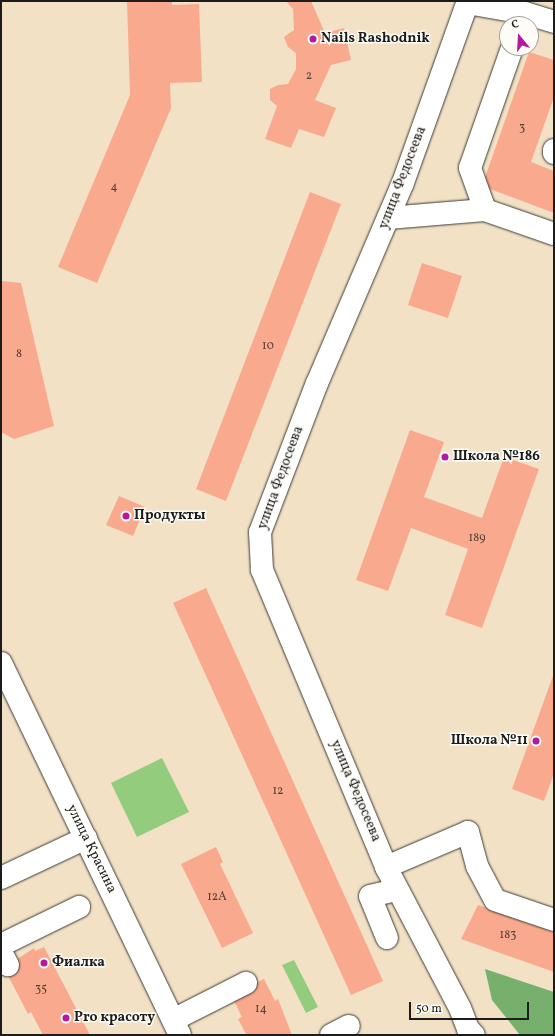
<!DOCTYPE html>
<html>
<head>
<meta charset="utf-8">
<style>
  body { margin:0 }
  #map { position:relative; width:555px; height:1036px; overflow:hidden; background:#f2e1c5; font-family:Vollkorn,serif }
  div>[style] { position:absolute }
  .green>* { inset:0; background:#94cc7e }
  .forest>* { inset:0; background:#77b06d }
  .building>* { inset:0; background:#f9aa8e }
  .roads { filter:drop-shadow(0 0 1px #3c3a35) drop-shadow(0 0 1px #3c3a35) }
  .minor>* { height:22px; margin:-11px; padding:0 11px; transform-origin:11px; border-radius:11px; background:#fff }
  .dots>* { width:11px; height:11px; translate:-50% -50%; box-sizing:border-box; border:2px solid #fdfcf7; border-radius:50% }
  span { translate:-50% -50%; white-space:nowrap; text-align:center; line-height:1.15; -webkit-text-stroke:3px #fdfcf7; paint-order:stroke }
  .number-label { font-size:12px; color:#534038 }
  .number-label span { -webkit-text-stroke-width:0 }
  .poi-label { font-size:14px; color:#1c1c1c; font-weight:700 }
  .left { translate:0 -50%; text-align:left }
  .right { translate:-100% -50%; text-align:right }
  .street-label { font-size:14px; color:#1c1c1c }
  .frame { position:absolute; inset:0; border:2px solid #1c1c1c; pointer-events:none }
  .north { position:absolute; left:499px; top:16px; width:40px; height:40px; box-sizing:border-box; background:#fdfcf7; border:1px solid #a3a29f; border-radius:50%; rotate:342deg; font-size:11px; font-weight:700; line-height:16px; text-align:center; color:#1c1c1c }
  .north::after { content:''; display:block; margin:auto; width:14px; height:18px; background:#b5179e; clip-path:polygon(50% 0,100% 100%,50% 72%,0 100%) }
  .scale { position:absolute; left:409px; top:1002px; width:120px; height:18px; box-sizing:border-box; border:2px solid #1c1c1c; border-top:0; padding-left:5px; font-size:12px; line-height:14px; white-space:nowrap; color:#1c1c1c; -webkit-text-stroke:3px #fdfcf7; paint-order:stroke }
</style>
</head>
<body>
<div id="map">
  <div class="green">
    <i style="clip-path:polygon(162px 758px,189px 812px,137px 837px,111px 783px)"></i>
    <i style="clip-path:polygon(294px 960px,318px 1007px,306px 1013px,282px 965px)"></i>
  </div>
  <div class="forest">
    <i style="clip-path:polygon(485px 969px,554px 992px,554px 1035px,520px 1035px,492px 1000px)"></i>
  </div>
  <div class="building">
    <i style="clip-path:polygon(127px 1px,172px 1px,172px 5px,199px 4px,202px 82px,170px 83px,171px 108px,97px 283px,58px 267px,130px 95px)"></i>
    <i style="clip-path:polygon(286px 1px,311px 1px,325px 33px,344px 28px,351px 60px,331px 65px,315px 100px,336px 108px,324px 137px,299px 129px,291px 148px,265px 139px,277px 106px,270px 100px,270px 89px,278px 85px,288px 84px,296px 69px,296px 53px,288px 47px,284px 37px,294px 30px,293px 9px)"></i>
    <i style="clip-path:polygon(529px 52px,554px 60px,554px 97px,531px 162px,554px 171px,554px 213px,482px 186px)"></i>
    <i style="clip-path:polygon(310px 192px,341px 204px,226px 501px,196px 489px)"></i>
    <i style="clip-path:polygon(422px 263px,462px 276px,448px 318px,408px 305px)"></i>
    <i style="clip-path:polygon(1px 281px,21px 283px,54px 426px,14px 439px,1px 432px)"></i>
    <i style="clip-path:polygon(410px 430px,444px 442px,424px 497px,482px 518px,504px 457px,539px 469px,482px 628px,445px 615px,468px 549px,411px 528px,388px 591px,356px 580px)"></i>
    <i style="clip-path:polygon(119px 496px,145px 507px,133px 536px,106px 525px)"></i>
    <i style="clip-path:polygon(206px 588px,383px 981px,351px 995px,173px 603px)"></i>
    <i style="clip-path:polygon(554px 673px,554px 773px,544px 801px,512px 789px)"></i>
    <i style="clip-path:polygon(216px 847px,223px 862px,220px 864px,253px 933px,222px 948px,181px 864px)"></i>
    <i style="clip-path:polygon(478px 905px,554px 932px,554px 972px,461px 939px)"></i>
    <i style="clip-path:polygon(44px 947px,90px 1035px,43px 1035px,31px 1012px,28px 1014px,4px 968px,34px 948px,35px 951px)"></i>
    <i style="clip-path:polygon(264px 979px,275px 1001px,278px 999px,292px 1035px,246px 1034px,238px 1019px,242px 1017px,231px 995px)"></i>
  </div>
  <div class="roads">
    <div class="minor">
      <i style="left:468px;top:1px;width:195px;rotate:109.7deg"></i>
      <i style="left:402px;top:185px;width:215px;rotate:113.2deg"></i>
      <i style="left:317px;top:383px;width:160px;rotate:110.9deg"></i>
      <i style="left:260px;top:532px;width:38px;rotate:87deg"></i>
      <i style="left:262px;top:570px;width:322px;rotate:67.3deg"></i>
      <i style="left:386px;top:867px;width:159px;rotate:62.3deg"></i>
      <i style="left:460px;top:1008px;width:22px;rotate:69deg"></i>
      <i style="left:468px;top:1029px;width:8px;rotate:45deg"></i>
      <i style="left:467px;top:3px;width:59px;rotate:9.8deg"></i>
      <i style="left:525px;top:13px;width:30px;rotate:17deg"></i>
      <i style="left:554px;top:150px;width:3px;rotate:90deg"></i>
      <i style="left:485px;top:210px;width:45px;rotate:-109.7deg"></i>
      <i style="left:470px;top:168px;width:127px;rotate:-70.7deg"></i>
      <i style="left:388px;top:218px;width:97px;rotate:-4.7deg"></i>
      <i style="left:485px;top:210px;width:73px;rotate:19.2deg"></i>
      <i style="left:1px;top:663px;width:413px;rotate:64.3deg"></i>
      <i style="left:386px;top:867px;width:89px;rotate:-23.1deg"></i>
      <i style="left:468px;top:832px;width:35px;rotate:75deg"></i>
      <i style="left:477px;top:866px;width:38px;rotate:62deg"></i>
      <i style="left:495px;top:900px;width:62px;rotate:18.7deg"></i>
      <i style="left:1px;top:878px;width:94px;rotate:-25.2deg"></i>
      <i style="left:387px;top:938px;width:45px;rotate:-112deg"></i>
      <i style="left:370px;top:896px;width:28px;rotate:-13deg"></i>
      <i style="left:1px;top:945px;width:87px;rotate:-26deg"></i>
      <i style="left:1px;top:952px;width:15px;rotate:62deg"></i>
      <i style="left:173px;top:1020px;width:82px;rotate:-26.9deg"></i>
      <i style="left:331px;top:1035px;width:20px;rotate:-27deg"></i>
    </div>
  </div>
  <div class="dots">
    <i style="left:313px;top:39px;background:#b5179e"></i>
    <i style="left:445px;top:457px;background:#b5179e"></i>
    <i style="left:126px;top:516px;background:#b5179e"></i>
    <i style="left:536px;top:741px;background:#b5179e"></i>
    <i style="left:44px;top:963px;background:#b5179e"></i>
    <i style="left:66px;top:1018px;background:#b5179e"></i>
  </div>
  <div class="number-label">
    <span style="left:309px;top:77px">2</span>
    <span style="left:522px;top:129px">3</span>
    <span style="left:114px;top:188px">4</span>
    <span style="left:268px;top:347px">10</span>
    <span style="left:19px;top:355px">8</span>
    <span style="left:477px;top:539px">189</span>
    <span style="left:278px;top:792px">12</span>
    <span style="left:217px;top:898px">12А</span>
    <span style="left:508px;top:936px">183</span>
    <span style="left:41px;top:990px">35</span>
    <span style="left:261px;top:1010px">14</span>
  </div>
  <div class="poi-label">
    <span class="left" style="left:321px;top:39px">Nails Rashodnik</span>
    <span class="left" style="left:453px;top:457px">Школа №186</span>
    <span class="left" style="left:134px;top:516px">Продукты</span>
    <span class="right" style="left:528px;top:741px">Школа №11</span>
    <span class="left" style="left:52px;top:963px">Фиалка</span>
    <span class="left" style="left:74px;top:1018px">Pro красоту</span>
  </div>
  <div class="street-label">
    <span style="left:403px;top:178px;rotate:-69deg">улица Федосеева</span>
    <span style="left:281px;top:478px;rotate:-70deg">улица Федосеева</span>
    <span style="left:355px;top:791px;rotate:67deg">улица Федосеева</span>
    <span style="left:91px;top:849px;rotate:64deg">улица Красина</span>
  </div>
  <div class="frame"></div>
  <div class="north">С</div>
  <div class="scale">50 m</div>
</div>
</body>
</html>
